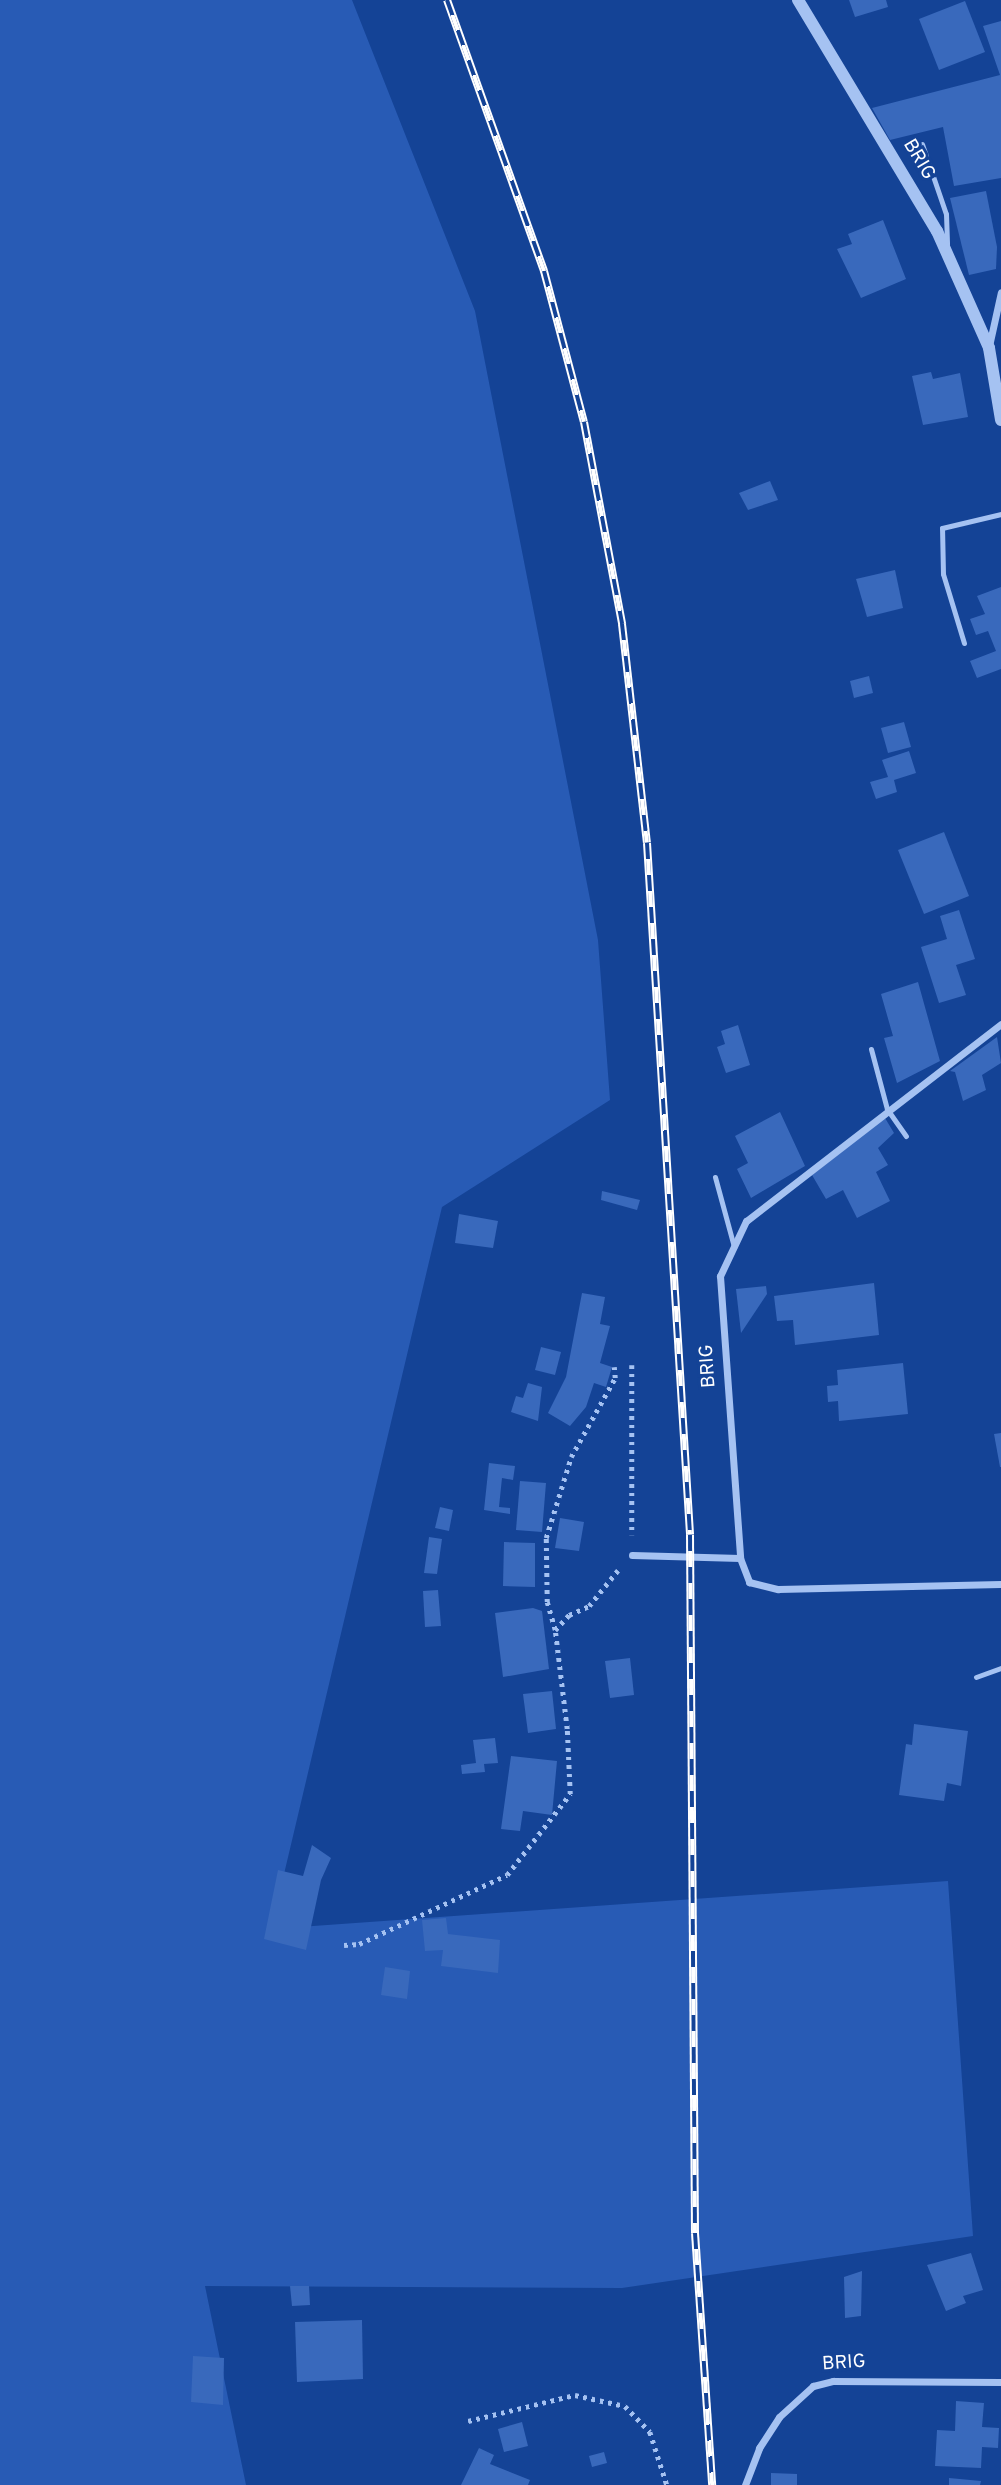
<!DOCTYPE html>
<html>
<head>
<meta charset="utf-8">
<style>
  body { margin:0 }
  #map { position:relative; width:1001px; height:2485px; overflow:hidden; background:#144396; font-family:Overpass,sans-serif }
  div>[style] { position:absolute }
  .green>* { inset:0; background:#285bb5 }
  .building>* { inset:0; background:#3969bc }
  .path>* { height:4.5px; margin-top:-2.25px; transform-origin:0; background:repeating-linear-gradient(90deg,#a5c2f2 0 3.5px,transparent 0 8.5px) }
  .service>* { height:5px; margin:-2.5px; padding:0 2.5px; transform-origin:2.5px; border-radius:2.5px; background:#a5c2f2 }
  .minor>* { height:7px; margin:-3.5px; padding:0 3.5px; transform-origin:3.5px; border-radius:3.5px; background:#a5c2f2 }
  .tertiary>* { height:12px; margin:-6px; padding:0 6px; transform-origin:6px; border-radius:6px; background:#a5c2f2 }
  .rail>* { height:8px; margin-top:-4px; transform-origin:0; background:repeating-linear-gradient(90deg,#144396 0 16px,#fff 0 32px); box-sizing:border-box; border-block:2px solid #fff }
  span { translate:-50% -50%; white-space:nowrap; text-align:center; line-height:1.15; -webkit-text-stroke:6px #144396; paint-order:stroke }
  .street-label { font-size:19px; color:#fff }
</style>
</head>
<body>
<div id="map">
  <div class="green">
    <i style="clip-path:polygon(0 0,352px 0,475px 311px,598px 940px,610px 1100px,442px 1207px,271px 1929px,948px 1881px,973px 2236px,622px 2288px,205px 2286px,246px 2485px,0 2485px)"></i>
  </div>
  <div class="building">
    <i style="clip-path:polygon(849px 0,886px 0,888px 7px,855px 17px)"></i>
    <i style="clip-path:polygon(965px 1px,985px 52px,939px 70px,919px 19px)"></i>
    <i style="clip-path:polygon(1001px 21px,1001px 178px,954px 186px,943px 127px,890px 140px,872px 108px,1000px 75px,983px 26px)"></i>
    <i style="clip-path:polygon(986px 191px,997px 247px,996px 269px,969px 275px,950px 198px)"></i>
    <i style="clip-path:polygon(883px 220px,906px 279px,861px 298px,837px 249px,852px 244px,848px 234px)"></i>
    <i style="clip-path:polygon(931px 372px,933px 379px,960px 373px,968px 417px,923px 425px,912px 376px)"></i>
    <i style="clip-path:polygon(770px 481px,778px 500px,748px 510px,739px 493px)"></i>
    <i style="clip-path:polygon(895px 570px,903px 608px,867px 617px,856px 579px)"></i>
    <i style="clip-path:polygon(1001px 587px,1001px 669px,977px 678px,970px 661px,996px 651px,988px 631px,976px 635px,970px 619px,985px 614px,977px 596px)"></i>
    <i style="clip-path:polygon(869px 676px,873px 693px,854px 698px,850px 681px)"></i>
    <i style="clip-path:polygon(904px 722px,911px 747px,888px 753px,881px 728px)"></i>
    <i style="clip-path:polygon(909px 751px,916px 773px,894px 780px,897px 792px,876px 799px,870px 782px,888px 777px,882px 760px)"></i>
    <i style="clip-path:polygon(944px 832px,969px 896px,924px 914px,898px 850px)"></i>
    <i style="clip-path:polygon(959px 910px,975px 959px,956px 965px,966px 995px,939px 1003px,921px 947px,947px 939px,940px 916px)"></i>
    <i style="clip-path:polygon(918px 982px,940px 1061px,897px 1083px,884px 1038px,893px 1036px,881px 994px)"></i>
    <i style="clip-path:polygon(738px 1025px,750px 1065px,726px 1073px,717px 1047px,725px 1044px,721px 1031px)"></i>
    <i style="clip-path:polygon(997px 1037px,1001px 1063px,982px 1075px,986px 1090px,963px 1101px,955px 1072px,950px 1071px)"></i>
    <i style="clip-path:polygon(780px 1112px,805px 1166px,751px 1198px,737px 1169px,748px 1163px,735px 1136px)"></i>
    <i style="clip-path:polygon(885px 1118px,894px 1133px,878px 1148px,888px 1165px,876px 1172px,890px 1201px,857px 1218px,843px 1190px,826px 1199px,812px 1175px)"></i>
    <i style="clip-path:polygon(602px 1191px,640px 1200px,637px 1210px,601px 1200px)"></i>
    <i style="clip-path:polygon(459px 1214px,498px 1221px,493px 1248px,455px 1243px)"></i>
    <i style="clip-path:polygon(874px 1283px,879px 1335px,795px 1345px,793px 1320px,777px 1321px,774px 1296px)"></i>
    <i style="clip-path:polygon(766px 1286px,767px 1294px,741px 1333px,736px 1289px)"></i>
    <i style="clip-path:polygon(582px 1293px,605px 1297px,600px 1324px,610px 1326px,600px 1363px,612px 1367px,606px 1387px,594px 1383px,586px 1407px,570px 1426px,548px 1413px,566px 1377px)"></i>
    <i style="clip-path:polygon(541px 1347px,561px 1352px,555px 1375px,535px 1370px)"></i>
    <i style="clip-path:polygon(903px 1363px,908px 1414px,839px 1421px,838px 1401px,828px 1402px,827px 1386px,838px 1385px,837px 1370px)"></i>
    <i style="clip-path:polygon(528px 1383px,542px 1387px,538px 1421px,511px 1412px,516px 1396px,523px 1398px)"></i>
    <i style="clip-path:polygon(1001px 1433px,1001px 1467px,1000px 1467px,994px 1434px)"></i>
    <i style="clip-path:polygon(489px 1463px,515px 1466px,513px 1480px,502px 1478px,499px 1507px,510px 1508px,510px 1514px,484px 1510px)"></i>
    <i style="clip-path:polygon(520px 1481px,546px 1483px,542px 1532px,516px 1530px)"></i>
    <i style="clip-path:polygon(440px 1507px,453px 1510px,449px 1531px,435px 1528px)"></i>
    <i style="clip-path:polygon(560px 1518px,584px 1522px,579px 1551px,555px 1548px)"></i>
    <i style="clip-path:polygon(429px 1537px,442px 1539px,437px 1574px,424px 1573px)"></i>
    <i style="clip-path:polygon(504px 1542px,535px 1543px,535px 1587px,503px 1586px)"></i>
    <i style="clip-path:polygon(438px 1590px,441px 1626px,425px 1627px,423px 1591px)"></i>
    <i style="clip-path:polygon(533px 1608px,542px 1611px,549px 1669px,503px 1677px,495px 1613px)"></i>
    <i style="clip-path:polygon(630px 1658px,634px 1695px,610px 1698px,605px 1661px)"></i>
    <i style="clip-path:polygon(552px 1691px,556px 1729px,528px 1733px,523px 1694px)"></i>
    <i style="clip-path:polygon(914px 1724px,968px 1731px,961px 1786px,947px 1783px,944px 1801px,899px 1795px,906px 1744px,912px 1745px)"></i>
    <i style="clip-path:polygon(495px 1738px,498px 1763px,484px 1764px,485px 1772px,462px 1774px,461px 1765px,476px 1763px,473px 1740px)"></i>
    <i style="clip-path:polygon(511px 1756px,557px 1761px,552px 1815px,523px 1811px,520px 1831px,501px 1829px)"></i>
    <i style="clip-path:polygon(312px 1845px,331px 1858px,321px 1880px,306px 1950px,264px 1939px,278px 1870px,303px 1876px)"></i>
    <i style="clip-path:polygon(446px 1918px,448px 1934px,500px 1940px,498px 1973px,441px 1966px,443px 1950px,425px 1951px,422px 1920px)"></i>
    <i style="clip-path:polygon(385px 1967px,410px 1971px,407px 1999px,381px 1995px)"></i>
    <i style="clip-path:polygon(971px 2253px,983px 2290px,963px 2296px,966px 2303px,946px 2311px,927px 2265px)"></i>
    <i style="clip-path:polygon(862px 2271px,861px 2316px,845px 2318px,844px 2277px)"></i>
    <i style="clip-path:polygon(290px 2286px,309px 2286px,310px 2305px,292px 2306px)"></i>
    <i style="clip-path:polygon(362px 2320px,363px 2379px,297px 2382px,295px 2322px)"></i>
    <i style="clip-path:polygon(193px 2356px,224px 2358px,223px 2405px,191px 2402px)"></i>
    <i style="clip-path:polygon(956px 2401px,984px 2403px,982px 2427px,999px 2428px,998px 2448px,982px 2447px,981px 2468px,935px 2466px,937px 2430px,955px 2431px)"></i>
    <i style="clip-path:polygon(522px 2422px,528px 2446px,504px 2452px,498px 2429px)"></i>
    <i style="clip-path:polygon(479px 2448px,494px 2455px,490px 2464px,530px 2480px,528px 2485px,461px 2485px)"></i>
    <i style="clip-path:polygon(604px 2452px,607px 2463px,592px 2467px,589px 2456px)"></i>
    <i style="clip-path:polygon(771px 2473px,797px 2474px,797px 2485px,771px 2485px)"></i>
    <i style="clip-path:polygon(949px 2478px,981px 2481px,980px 2485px,949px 2485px)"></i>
  </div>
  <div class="path">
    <i style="left:632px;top:1365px;width:170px;rotate:90deg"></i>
    <i style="left:555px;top:1630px;width:21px;rotate:-47deg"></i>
    <i style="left:569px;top:1615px;width:22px;rotate:-24deg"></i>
    <i style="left:589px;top:1606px;width:46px;rotate:-51.1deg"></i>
    <i style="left:344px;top:1945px;width:15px;rotate:-4deg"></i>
    <i style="left:359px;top:1944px;width:163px;rotate:-25deg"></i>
    <i style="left:507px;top:1875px;width:103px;rotate:-52.1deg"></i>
    <i style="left:570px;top:1794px;width:65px;rotate:-92.6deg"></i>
    <i style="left:567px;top:1729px;width:100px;rotate:-96.9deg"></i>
    <i style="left:555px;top:1630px;width:29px;rotate:-106deg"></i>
    <i style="left:547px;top:1602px;width:64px;rotate:-90.9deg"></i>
    <i style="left:546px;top:1538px;width:85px;rotate:-72.8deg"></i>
    <i style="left:571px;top:1457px;width:90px;rotate:-60.9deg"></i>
    <i style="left:615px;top:1378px;width:11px;rotate:-95deg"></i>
    <i style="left:468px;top:2421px;width:110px;rotate:-13.7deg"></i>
    <i style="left:575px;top:2395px;width:51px;rotate:12.4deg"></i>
    <i style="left:625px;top:2406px;width:36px;rotate:46deg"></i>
    <i style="left:650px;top:2432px;width:56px;rotate:72.2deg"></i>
  </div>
  <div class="service">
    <i style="left:922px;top:144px;width:74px;rotate:71.1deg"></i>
    <i style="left:946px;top:214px;width:30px;rotate:88deg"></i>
    <i style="left:964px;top:643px;width:72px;rotate:-106.9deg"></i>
    <i style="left:943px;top:574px;width:46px;rotate:-91.2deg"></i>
    <i style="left:942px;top:528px;width:61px;rotate:-13.3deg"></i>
    <i style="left:871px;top:1049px;width:62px;rotate:75.1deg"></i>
    <i style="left:887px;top:1109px;width:33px;rotate:55deg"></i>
    <i style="left:715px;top:1177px;width:73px;rotate:74.8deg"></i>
    <i style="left:976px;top:1677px;width:27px;rotate:-20deg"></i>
  </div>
  <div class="minor">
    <i style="left:989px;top:346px;width:55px;rotate:-77.5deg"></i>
    <i style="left:1001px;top:1024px;width:322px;rotate:142.3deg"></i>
    <i style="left:746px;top:1221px;width:61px;rotate:115.3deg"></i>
    <i style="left:720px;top:1276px;width:283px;rotate:85.9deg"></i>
    <i style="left:740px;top:1558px;width:26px;rotate:69deg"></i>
    <i style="left:749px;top:1582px;width:30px;rotate:14deg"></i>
    <i style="left:778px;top:1589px;width:223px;rotate:-1.3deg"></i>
    <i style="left:632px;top:1555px;width:108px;rotate:1.6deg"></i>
    <i style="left:745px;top:2485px;width:40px;rotate:-69deg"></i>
    <i style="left:759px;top:2448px;width:37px;rotate:-57deg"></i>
    <i style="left:779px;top:2417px;width:46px;rotate:-42.4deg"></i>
    <i style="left:813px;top:2386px;width:21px;rotate:-14deg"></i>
    <i style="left:833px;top:2381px;width:168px;rotate:0.3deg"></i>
  </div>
  <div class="tertiary">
    <i style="left:798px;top:0;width:270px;rotate:59deg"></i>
    <i style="left:937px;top:231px;width:128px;rotate:66deg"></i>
    <i style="left:989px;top:348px;width:73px;rotate:80.5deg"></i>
  </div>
  <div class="rail">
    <i style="left:447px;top:0;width:288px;rotate:70.3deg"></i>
    <i style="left:544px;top:271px;width:156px;rotate:75.2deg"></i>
    <i style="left:584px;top:422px;width:206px;rotate:79.3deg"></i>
    <i style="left:622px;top:624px;width:220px;rotate:83.5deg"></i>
    <i style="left:647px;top:843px;width:693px;rotate:86.44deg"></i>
    <i style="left:690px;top:1535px;width:698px;rotate:89.59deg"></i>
    <i style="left:695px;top:2233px;width:253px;rotate:86.1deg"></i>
  </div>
  <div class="street-label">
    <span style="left:918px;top:160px;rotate:59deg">BRIG</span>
    <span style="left:709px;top:1366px;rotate:-94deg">BRIG</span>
    <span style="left:844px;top:2364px;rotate:-4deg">BRIG</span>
  </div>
</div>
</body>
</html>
